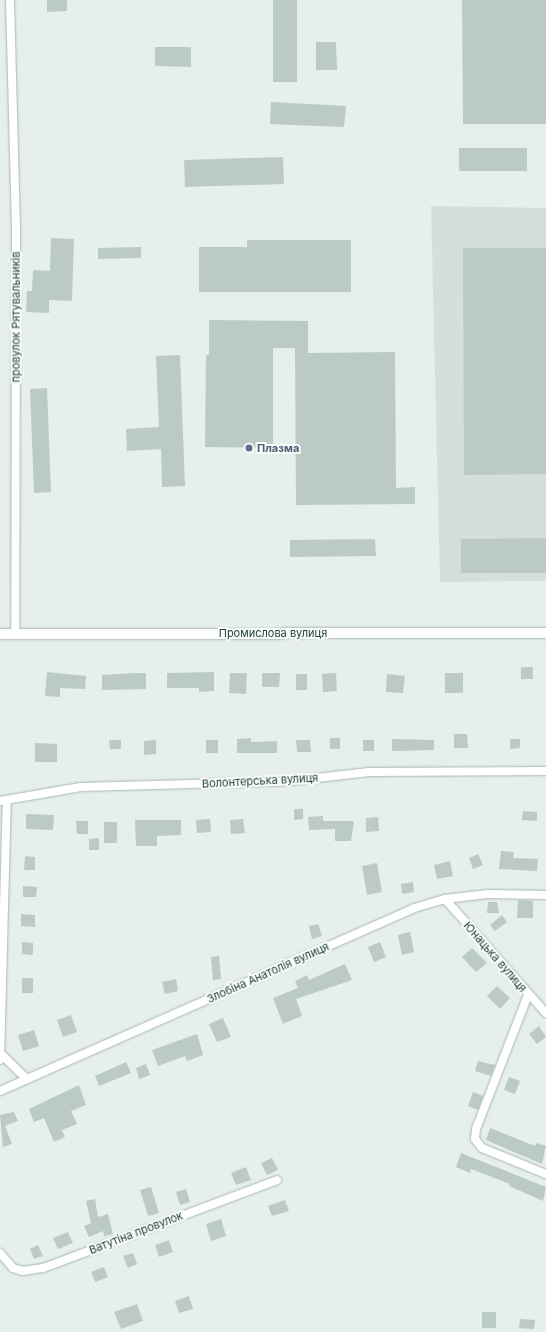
<!DOCTYPE html>
<html>
<head>
<meta charset="utf-8">
<style>
  body { margin:0 }
  #map { position:relative; width:546px; height:1332px; overflow:hidden; background:#e6efeb; font-family:Inter,sans-serif }
  div>[style] { position:absolute }
  .built>* { inset:0; background:#d4dfda }
  .building>* { inset:0; background:#bbcac4 }
  .roads { filter:drop-shadow(0 0 1px #a8b8b2) drop-shadow(0 0 1px #a8b8b2) }
  .minor>* { height:8px; margin:-4px; padding:0 4px; transform-origin:4px; border-radius:4px; background:#fff }
  .tertiary>* { height:10px; margin:-5px; padding:0 5px; transform-origin:5px; border-radius:5px; background:#fff }
  .dots>* { width:11px; height:11px; translate:-50% -50%; box-sizing:border-box; border:2px solid #f7fbf9; border-radius:50% }
  span { translate:-50% -50%; white-space:nowrap; text-align:center; line-height:1.15; -webkit-text-stroke:4px #f7fbf9; paint-order:stroke }
  .street-label { font-size:11px; color:#24423a }
  .service-label { font-size:11px; color:#4e5e75; font-weight:700 }
  .left { translate:0 -50%; text-align:left }
</style>
</head>
<body>
<div id="map">
  <div class="built">
    <i style="clip-path:polygon(431px 206px,546px 208px,546px 581px,440px 582px)"></i>
  </div>
  <div class="building">
    <i style="clip-path:polygon(47px 0,67px 0,67px 11px,47px 12px)"></i>
    <i style="clip-path:polygon(273px 0,297px 0,297px 82px,273px 82px)"></i>
    <i style="clip-path:polygon(462px 0,546px 0,546px 124px,463px 124px)"></i>
    <i style="clip-path:polygon(316px 42px,336px 42px,337px 70px,316px 70px)"></i>
    <i style="clip-path:polygon(155px 47px,191px 47px,191px 67px,155px 66px)"></i>
    <i style="clip-path:polygon(271px 102px,346px 106px,344px 127px,270px 124px)"></i>
    <i style="clip-path:polygon(459px 148px,527px 148px,527px 171px,459px 171px)"></i>
    <i style="clip-path:polygon(283px 157px,284px 184px,185px 187px,184px 160px)"></i>
    <i style="clip-path:polygon(51px 238px,74px 239px,72px 301px,49px 300px,49px 313px,26px 312px,27px 291px,32px 291px,33px 270px,50px 271px)"></i>
    <i style="clip-path:polygon(247px 240px,351px 240px,351px 292px,199px 292px,199px 247px,247px 247px)"></i>
    <i style="clip-path:polygon(141px 247px,141px 258px,98px 259px,98px 248px)"></i>
    <i style="clip-path:polygon(463px 248px,546px 248px,546px 474px,464px 475px)"></i>
    <i style="clip-path:polygon(209px 320px,308px 321px,308px 353px,395px 352px,396px 488px,415px 487px,415px 504px,296px 505px,295px 348px,273px 348px,273px 448px,205px 447px,206px 355px,209px 355px)"></i>
    <i style="clip-path:polygon(180px 355px,185px 486px,162px 487px,161px 449px,127px 451px,126px 429px,159px 427px,156px 356px)"></i>
    <i style="clip-path:polygon(47px 388px,51px 492px,34px 493px,30px 389px)"></i>
    <i style="clip-path:polygon(546px 538px,546px 573px,461px 573px,461px 539px)"></i>
    <i style="clip-path:polygon(375px 539px,376px 556px,290px 557px,290px 540px)"></i>
    <i style="clip-path:polygon(521px 667px,533px 667px,533px 679px,521px 679px)"></i>
    <i style="clip-path:polygon(47px 672px,86px 676px,85px 689px,60px 688px,60px 697px,45px 696px)"></i>
    <i style="clip-path:polygon(214px 672px,214px 691px,199px 692px,199px 688px,167px 688px,167px 673px)"></i>
    <i style="clip-path:polygon(134px 673px,146px 673px,146px 689px,102px 690px,102px 675px)"></i>
    <i style="clip-path:polygon(230px 673px,247px 673px,246px 694px,229px 693px)"></i>
    <i style="clip-path:polygon(262px 673px,280px 673px,279px 687px,262px 687px)"></i>
    <i style="clip-path:polygon(336px 673px,337px 691px,323px 692px,322px 674px)"></i>
    <i style="clip-path:polygon(445px 673px,463px 673px,463px 693px,445px 693px)"></i>
    <i style="clip-path:polygon(296px 674px,307px 674px,307px 690px,296px 690px)"></i>
    <i style="clip-path:polygon(387px 674px,405px 676px,403px 693px,386px 692px)"></i>
    <i style="clip-path:polygon(454px 734px,467px 734px,468px 748px,454px 748px)"></i>
    <i style="clip-path:polygon(251px 738px,251px 742px,277px 741px,277px 753px,237px 753px,237px 739px)"></i>
    <i style="clip-path:polygon(330px 738px,340px 738px,340px 749px,330px 749px)"></i>
    <i style="clip-path:polygon(392px 739px,434px 740px,434px 750px,392px 751px)"></i>
    <i style="clip-path:polygon(510px 739px,520px 739px,520px 748px,510px 749px)"></i>
    <i style="clip-path:polygon(109px 740px,121px 740px,121px 749px,110px 749px)"></i>
    <i style="clip-path:polygon(156px 740px,156px 754px,144px 755px,144px 741px)"></i>
    <i style="clip-path:polygon(206px 740px,218px 740px,218px 753px,206px 753px)"></i>
    <i style="clip-path:polygon(296px 740px,310px 740px,311px 752px,297px 752px)"></i>
    <i style="clip-path:polygon(363px 740px,374px 740px,374px 751px,363px 751px)"></i>
    <i style="clip-path:polygon(35px 743px,57px 744px,57px 762px,35px 762px)"></i>
    <i style="clip-path:polygon(294px 809px,303px 809px,303px 819px,294px 820px)"></i>
    <i style="clip-path:polygon(523px 811px,537px 812px,537px 821px,522px 820px)"></i>
    <i style="clip-path:polygon(26px 814px,54px 815px,53px 830px,26px 829px)"></i>
    <i style="clip-path:polygon(323px 816px,323px 821px,354px 821px,351px 841px,335px 841px,335px 829px,309px 830px,308px 817px)"></i>
    <i style="clip-path:polygon(378px 817px,379px 831px,366px 832px,366px 818px)"></i>
    <i style="clip-path:polygon(210px 819px,211px 832px,197px 833px,196px 820px)"></i>
    <i style="clip-path:polygon(243px 819px,245px 833px,231px 834px,230px 820px)"></i>
    <i style="clip-path:polygon(135px 820px,181px 820px,181px 835px,157px 836px,157px 846px,136px 846px)"></i>
    <i style="clip-path:polygon(76px 821px,88px 821px,88px 834px,77px 834px)"></i>
    <i style="clip-path:polygon(104px 822px,117px 822px,117px 843px,104px 843px)"></i>
    <i style="clip-path:polygon(99px 838px,99px 850px,89px 850px,89px 839px)"></i>
    <i style="clip-path:polygon(501px 851px,514px 852px,513px 858px,538px 859px,537px 871px,499px 869px)"></i>
    <i style="clip-path:polygon(478px 854px,483px 865px,473px 869px,469px 858px)"></i>
    <i style="clip-path:polygon(25px 856px,35px 857px,35px 870px,24px 870px)"></i>
    <i style="clip-path:polygon(450px 861px,453px 876px,437px 879px,434px 865px)"></i>
    <i style="clip-path:polygon(377px 863px,382px 892px,367px 895px,362px 866px)"></i>
    <i style="clip-path:polygon(413px 882px,414px 892px,402px 894px,401px 884px)"></i>
    <i style="clip-path:polygon(23px 886px,37px 887px,36px 897px,23px 897px)"></i>
    <i style="clip-path:polygon(518px 900px,533px 901px,533px 918px,517px 918px)"></i>
    <i style="clip-path:polygon(488px 902px,497px 902px,499px 913px,487px 913px)"></i>
    <i style="clip-path:polygon(21px 914px,35px 915px,35px 927px,21px 926px)"></i>
    <i style="clip-path:polygon(502px 915px,507px 922px,495px 931px,490px 925px)"></i>
    <i style="clip-path:polygon(318px 924px,322px 936px,312px 939px,309px 926px)"></i>
    <i style="clip-path:polygon(410px 932px,414px 952px,402px 955px,398px 935px)"></i>
    <i style="clip-path:polygon(22px 942px,33px 943px,33px 955px,22px 954px)"></i>
    <i style="clip-path:polygon(380px 942px,386px 957px,374px 962px,368px 947px)"></i>
    <i style="clip-path:polygon(472px 948px,487px 963px,476px 972px,462px 957px)"></i>
    <i style="clip-path:polygon(219px 956px,221px 979px,213px 980px,211px 957px)"></i>
    <i style="clip-path:polygon(345px 964px,352px 980px,296px 999px,302px 1016px,283px 1024px,273px 998px,298px 988px,295px 981px,307px 975px,309px 980px)"></i>
    <i style="clip-path:polygon(22px 978px,33px 978px,33px 993px,22px 993px)"></i>
    <i style="clip-path:polygon(176px 979px,178px 991px,165px 994px,162px 982px)"></i>
    <i style="clip-path:polygon(497px 986px,510px 998px,500px 1009px,487px 996px)"></i>
    <i style="clip-path:polygon(71px 1015px,77px 1032px,63px 1037px,57px 1020px)"></i>
    <i style="clip-path:polygon(223px 1018px,231px 1037px,217px 1042px,209px 1024px)"></i>
    <i style="clip-path:polygon(539px 1026px,546px 1037px,537px 1044px,529px 1034px)"></i>
    <i style="clip-path:polygon(34px 1030px,39px 1046px,23px 1051px,18px 1035px)"></i>
    <i style="clip-path:polygon(197px 1034px,203px 1055px,187px 1061px,185px 1056px,158px 1066px,152px 1050px)"></i>
    <i style="clip-path:polygon(478px 1061px,495px 1065px,491px 1076px,475px 1071px)"></i>
    <i style="clip-path:polygon(126px 1062px,131px 1073px,99px 1086px,95px 1076px)"></i>
    <i style="clip-path:polygon(146px 1064px,150px 1075px,139px 1079px,136px 1068px)"></i>
    <i style="clip-path:polygon(509px 1077px,520px 1081px,515px 1094px,504px 1090px)"></i>
    <i style="clip-path:polygon(79px 1085px,86px 1105px,71px 1111px,77px 1124px,62px 1130px,65px 1137px,54px 1142px,44px 1118px,34px 1122px,29px 1109px)"></i>
    <i style="clip-path:polygon(473px 1092px,483px 1096px,478px 1110px,468px 1106px)"></i>
    <i style="clip-path:polygon(14px 1112px,18px 1121px,5px 1126px,12px 1144px,3px 1147px,0 1115px)"></i>
    <i style="clip-path:polygon(490px 1128px,535px 1146px,536px 1143px,546px 1146px,542px 1164px,486px 1140px)"></i>
    <i style="clip-path:polygon(461px 1153px,546px 1187px,543px 1201px,509px 1186px,510px 1184px,471px 1169px,470px 1173px,456px 1167px)"></i>
    <i style="clip-path:polygon(272px 1158px,278px 1170px,267px 1175px,261px 1163px)"></i>
    <i style="clip-path:polygon(246px 1167px,251px 1180px,236px 1185px,231px 1173px)"></i>
    <i style="clip-path:polygon(151px 1187px,159px 1213px,148px 1216px,140px 1190px)"></i>
    <i style="clip-path:polygon(186px 1189px,190px 1202px,180px 1205px,176px 1192px)"></i>
    <i style="clip-path:polygon(95px 1199px,98px 1217px,108px 1214px,113px 1234px,104px 1236px,103px 1231px,89px 1237px,84px 1226px,91px 1223px,86px 1201px)"></i>
    <i style="clip-path:polygon(285px 1200px,289px 1211px,272px 1216px,268px 1206px)"></i>
    <i style="clip-path:polygon(221px 1219px,226px 1236px,211px 1241px,206px 1224px)"></i>
    <i style="clip-path:polygon(68px 1232px,73px 1243px,58px 1249px,53px 1238px)"></i>
    <i style="clip-path:polygon(169px 1240px,173px 1252px,159px 1257px,155px 1245px)"></i>
    <i style="clip-path:polygon(38px 1245px,43px 1256px,34px 1259px,30px 1249px)"></i>
    <i style="clip-path:polygon(133px 1253px,137px 1264px,128px 1268px,123px 1256px)"></i>
    <i style="clip-path:polygon(104px 1267px,108px 1277px,95px 1282px,91px 1272px)"></i>
    <i style="clip-path:polygon(189px 1296px,193px 1309px,179px 1313px,175px 1301px)"></i>
    <i style="clip-path:polygon(137px 1304px,143px 1321px,121px 1329px,114px 1312px)"></i>
    <i style="clip-path:polygon(482px 1312px,496px 1312px,496px 1328px,482px 1328px)"></i>
    <i style="clip-path:polygon(520px 1319px,535px 1320px,534px 1329px,519px 1328px)"></i>
  </div>
  <div class="roads">
    <div class="minor">
      <i style="left:10px;top:0;width:231px;rotate:88.5deg"></i>
      <i style="left:16px;top:231px;width:403px;rotate:90.1deg"></i>
      <i style="left:0;top:801px;width:82px;rotate:-9.8deg"></i>
      <i style="left:81px;top:787px;width:209px;rotate:-1.6deg"></i>
      <i style="left:290px;top:781px;width:80px;rotate:-6.5deg"></i>
      <i style="left:369px;top:772px;width:177px;rotate:-0.3deg"></i>
      <i style="left:445px;top:899px;width:152px;rotate:48.5deg"></i>
      <i style="left:528px;top:995px;width:144px;rotate:111.2deg"></i>
      <i style="left:476px;top:1129px;width:10px;rotate:96deg"></i>
      <i style="left:475px;top:1139px;width:11px;rotate:52deg"></i>
      <i style="left:482px;top:1148px;width:69px;rotate:22.1deg"></i>
      <i style="left:2px;top:1055px;width:35px;rotate:44deg"></i>
      <i style="left:0;top:1060px;width:259px;rotate:-88.5deg"></i>
      <i style="left:0;top:1091px;width:453px;rotate:-23.8deg"></i>
      <i style="left:414px;top:908px;width:32px;rotate:-16deg"></i>
      <i style="left:445px;top:899px;width:43px;rotate:-6.6deg"></i>
      <i style="left:488px;top:894px;width:58px;rotate:1deg"></i>
      <i style="left:0;top:1253px;width:20px;rotate:49deg"></i>
      <i style="left:13px;top:1268px;width:10px;rotate:17deg"></i>
      <i style="left:23px;top:1271px;width:20px;rotate:-9deg"></i>
      <i style="left:43px;top:1268px;width:250px;rotate:-20.6deg"></i>
    </div>
    <div class="tertiary">
      <i style="left:0;top:634px;width:546px;rotate:-0.1deg"></i>
    </div>
  </div>
  <div class="dots">
    <i style="left:249px;top:448px;background:#5c6f8a"></i>
  </div>
  <div class="street-label">
    <span style="left:16px;top:317px;rotate:-90deg">провулок Рятувальників</span>
    <span style="left:273px;top:633px">Промислова вулиця</span>
    <span style="left:260px;top:781px;rotate:-3deg">Волонтерська вулиця</span>
    <span style="left:495px;top:957px;rotate:49deg">Юнацька вулиця</span>
    <span style="left:268px;top:973px;rotate:-24deg">Злобіна Анатолія вулиця</span>
    <span style="left:136px;top:1233px;rotate:-21deg">Ватутіна провулок</span>
  </div>
  <div class="service-label">
    <span class="left" style="left:257px;top:448px">Плазма</span>
  </div>
</div>
</body>
</html>
